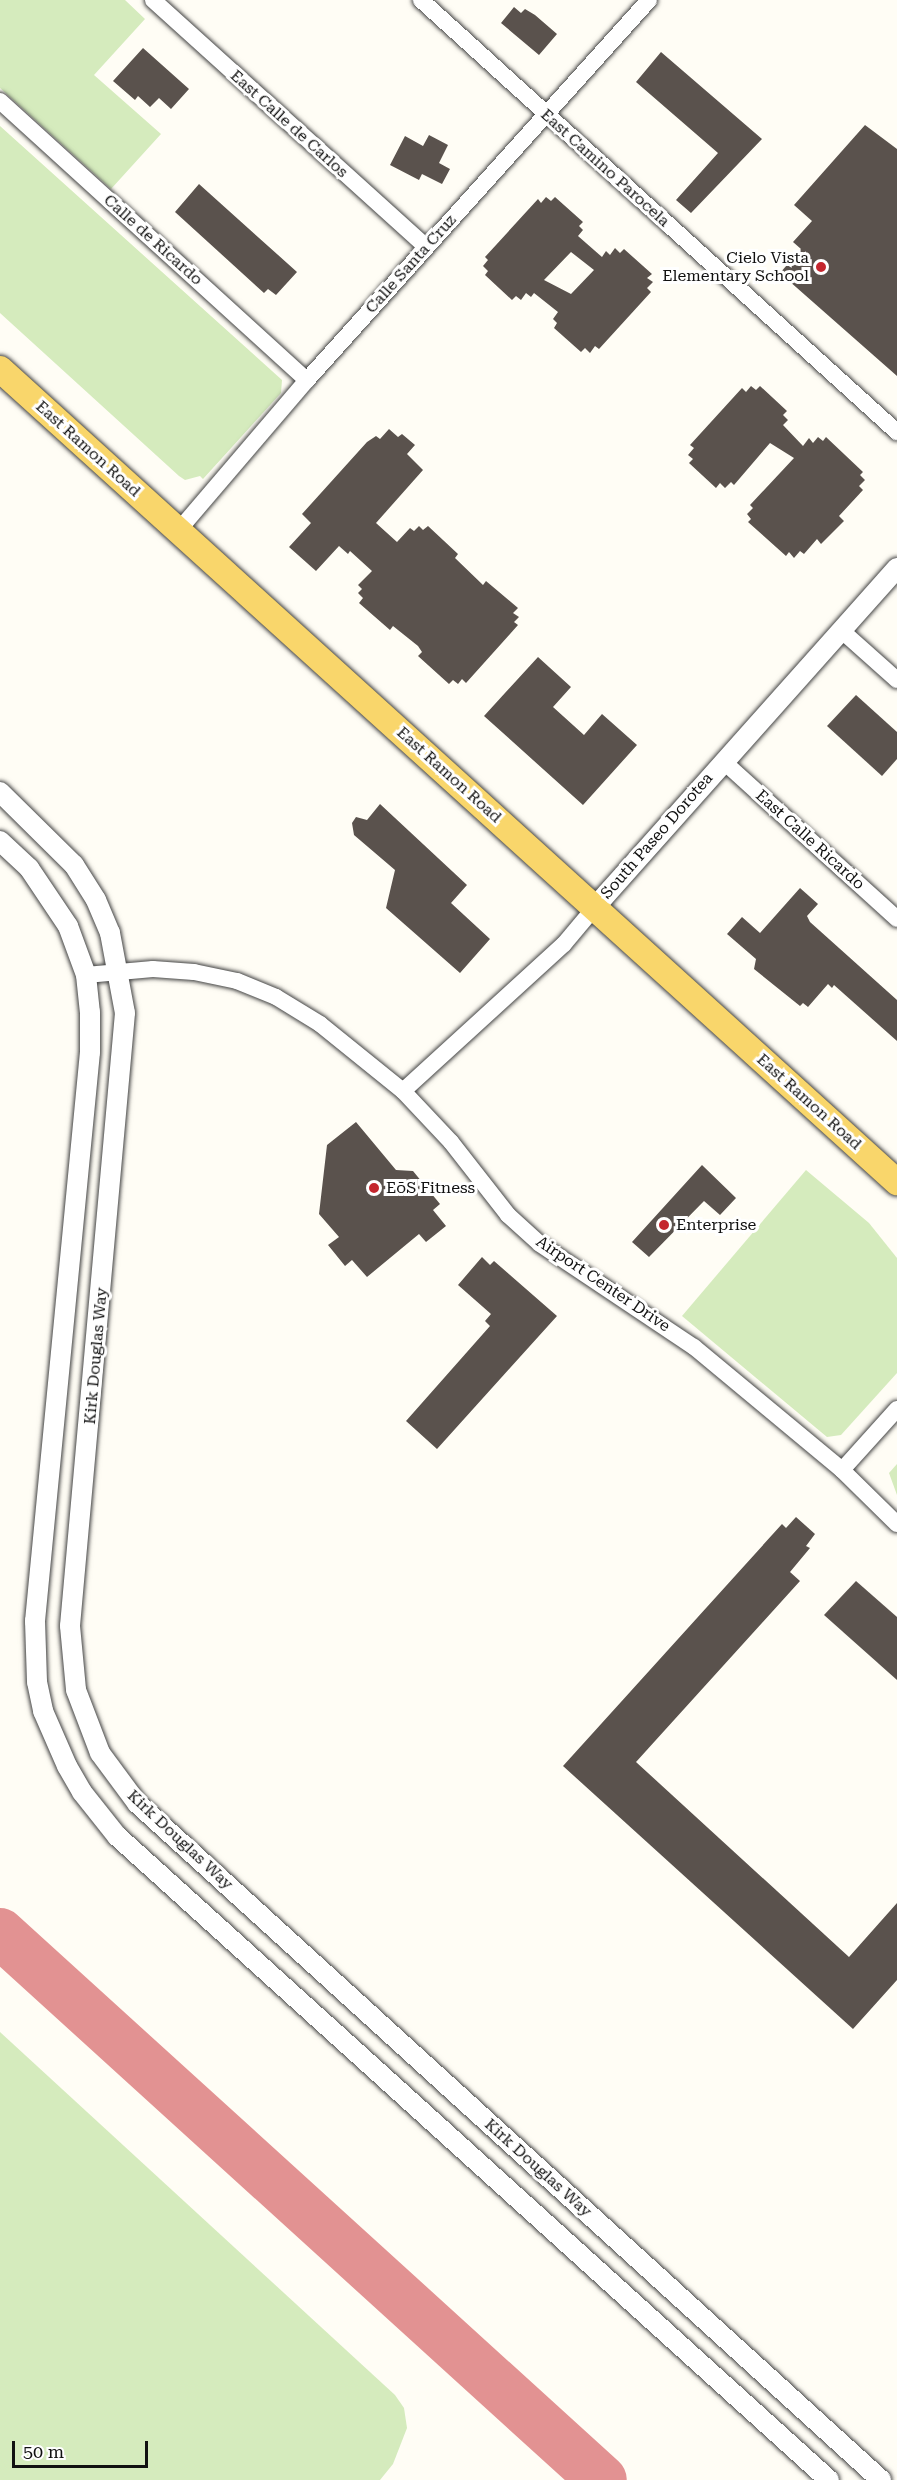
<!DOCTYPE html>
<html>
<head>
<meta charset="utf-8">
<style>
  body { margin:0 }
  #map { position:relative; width:897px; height:2480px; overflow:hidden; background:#fffdf5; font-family:"Roboto Serif",serif }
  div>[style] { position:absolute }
  .green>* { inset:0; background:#d5ebbd }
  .taxiway>* { height:50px; margin:-25px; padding:0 25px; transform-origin:25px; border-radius:25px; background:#e29292 }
  .building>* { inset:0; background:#5a524d }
  .roads { filter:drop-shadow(0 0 2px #444) drop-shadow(0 0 2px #444) }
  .minor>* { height:16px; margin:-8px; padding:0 8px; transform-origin:8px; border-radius:8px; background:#fff }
  .tertiary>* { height:20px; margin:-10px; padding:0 10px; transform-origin:10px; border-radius:10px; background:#fff }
  .primary>* { height:26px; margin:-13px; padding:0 13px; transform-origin:13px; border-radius:13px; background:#f9d66b }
  .dots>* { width:16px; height:16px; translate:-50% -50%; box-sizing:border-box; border:3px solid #fff; border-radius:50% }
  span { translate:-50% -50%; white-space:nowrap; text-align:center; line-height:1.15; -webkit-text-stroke:6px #fff; paint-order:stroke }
  .street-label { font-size:16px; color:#111 }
  .poi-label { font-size:16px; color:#111 }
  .right { translate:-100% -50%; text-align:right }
  .left { translate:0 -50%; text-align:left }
  .scale { position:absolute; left:12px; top:2441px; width:136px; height:27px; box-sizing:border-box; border:3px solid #111; border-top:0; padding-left:8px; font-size:18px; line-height:21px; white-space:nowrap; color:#111; -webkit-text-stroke:4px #fff; paint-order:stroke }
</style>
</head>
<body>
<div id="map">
  <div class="green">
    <i style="clip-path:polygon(0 0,125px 0,145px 19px,94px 75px,161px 134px,111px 189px,0 88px)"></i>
    <i style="clip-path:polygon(0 126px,282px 380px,281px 393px,203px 479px,200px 476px,185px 480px,179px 476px,0 313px)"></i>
    <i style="clip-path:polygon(806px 1170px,869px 1223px,897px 1258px,897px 1373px,841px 1435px,827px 1437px,682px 1316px)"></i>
    <i style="clip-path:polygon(897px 1464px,897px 1495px,889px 1473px)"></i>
    <i style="clip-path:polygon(0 2032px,395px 2395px,404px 2408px,407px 2428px,393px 2464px,380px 2480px,0 2480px)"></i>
  </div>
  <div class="taxiway">
    <i style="left:0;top:1933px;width:813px;rotate:42.26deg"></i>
  </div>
  <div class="building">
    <i style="clip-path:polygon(514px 7px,521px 13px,525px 9px,535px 15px,557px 34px,539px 55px,501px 23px)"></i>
    <i style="clip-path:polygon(143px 48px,189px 89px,171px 109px,159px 98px,150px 107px,138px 96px,135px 100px,113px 81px)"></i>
    <i style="clip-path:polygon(661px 52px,762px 139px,691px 213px,676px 200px,718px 153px,636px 82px)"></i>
    <i style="clip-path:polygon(865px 125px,897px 149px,897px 376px,780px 273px,801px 249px,793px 242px,812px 221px,794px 205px)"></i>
    <i style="clip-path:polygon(429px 135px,448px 145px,439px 163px,450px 169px,442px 184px,422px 174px,419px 180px,390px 165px,405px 136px,423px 146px)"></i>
    <i style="clip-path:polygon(199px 184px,297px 272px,276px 295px,268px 289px,264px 293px,175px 212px)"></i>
    <i style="clip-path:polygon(evenodd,546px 197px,551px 201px,555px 197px,583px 222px,579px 226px,583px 230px,578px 236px,602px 257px,606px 251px,610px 255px,615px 248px,620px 253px,624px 249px,652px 274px,647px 278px,653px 282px,647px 288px,651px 292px,599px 349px,595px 346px,590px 353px,585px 348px,581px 352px,554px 328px,557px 323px,553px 319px,558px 312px,534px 293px,531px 297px,526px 293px,521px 300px,516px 296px,512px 300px,485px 275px,488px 271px,483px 266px,488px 260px,485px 257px,538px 199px,541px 203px,546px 197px,571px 252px,594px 270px,571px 294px,544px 280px,571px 252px)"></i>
    <i style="clip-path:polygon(751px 386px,756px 390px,760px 386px,787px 411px,783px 415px,788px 420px,783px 425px,803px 446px,809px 438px,813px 443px,818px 437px,823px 441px,826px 437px,863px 472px,860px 475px,865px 480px,859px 486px,863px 490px,839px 516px,844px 521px,821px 544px,817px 539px,804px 554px,800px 551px,794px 558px,789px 552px,786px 556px,748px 522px,751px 519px,747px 514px,753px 508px,750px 505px,794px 458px,770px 443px,734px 485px,731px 482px,725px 488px,720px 483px,716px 488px,689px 463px,693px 459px,688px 455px,694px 448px,690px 445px,742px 388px,746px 392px)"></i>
    <i style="clip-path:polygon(389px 429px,398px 437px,402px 434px,415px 445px,407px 454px,423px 470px,376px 523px,397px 542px,410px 528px,414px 531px,419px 526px,423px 530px,428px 526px,458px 554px,455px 558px,483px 585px,486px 581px,518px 608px,513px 613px,519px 617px,514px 622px,518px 625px,466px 683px,462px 679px,458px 684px,453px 680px,449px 684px,418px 656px,422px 652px,418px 646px,393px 626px,390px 630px,359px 603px,363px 598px,358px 593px,362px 589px,358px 585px,372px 571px,350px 551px,348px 554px,339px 546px,316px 571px,289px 547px,311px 523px,302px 514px,367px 442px,376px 436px,380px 439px)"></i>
    <i style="clip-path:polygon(538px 657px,571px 687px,553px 707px,584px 735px,602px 714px,637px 745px,583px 805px,484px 716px)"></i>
    <i style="clip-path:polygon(856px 695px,897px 732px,897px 759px,882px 776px,827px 726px)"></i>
    <i style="clip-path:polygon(380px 804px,467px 885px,451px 903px,490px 939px,460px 973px,386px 908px,395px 870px,354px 835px,352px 823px,356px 817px,367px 820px)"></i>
    <i style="clip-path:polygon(800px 888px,818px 904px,807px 916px,810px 922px,897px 1000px,897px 1041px,834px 985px,832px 988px,828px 984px,808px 1007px,803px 1003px,800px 1006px,754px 969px,756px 959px,727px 934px,742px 917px,760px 933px)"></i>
    <i style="clip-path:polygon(356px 1122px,396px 1170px,413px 1171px,440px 1204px,433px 1210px,446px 1226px,426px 1242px,419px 1234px,367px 1277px,352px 1260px,345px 1266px,328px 1245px,339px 1237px,319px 1214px,327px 1145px)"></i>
    <i style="clip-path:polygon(702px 1165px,736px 1198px,720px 1215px,704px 1201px,649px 1257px,632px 1242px)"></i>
    <i style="clip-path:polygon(482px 1257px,490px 1265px,494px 1261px,557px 1316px,437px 1449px,406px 1421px,490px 1326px,485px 1321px,491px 1314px,458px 1285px)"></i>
    <i style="clip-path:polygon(796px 1517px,815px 1534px,806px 1546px,810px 1548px,790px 1572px,800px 1581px,636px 1762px,849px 1957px,897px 1903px,897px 1980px,853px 2029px,563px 1766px,782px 1524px,786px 1528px)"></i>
    <i style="clip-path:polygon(856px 1581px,897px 1617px,897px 1680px,824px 1615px)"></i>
  </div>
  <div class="roads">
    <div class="minor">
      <i style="left:153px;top:0;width:368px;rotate:42.1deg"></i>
      <i style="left:421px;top:0;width:643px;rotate:42.23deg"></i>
      <i style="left:0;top:101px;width:415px;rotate:42.3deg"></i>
      <i style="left:178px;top:531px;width:199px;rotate:-49.5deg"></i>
      <i style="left:307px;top:380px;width:511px;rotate:-48.01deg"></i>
      <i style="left:841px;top:630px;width:75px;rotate:41.8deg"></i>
      <i style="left:723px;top:761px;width:235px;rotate:42.2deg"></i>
      <i style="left:86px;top:975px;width:67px;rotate:-5.1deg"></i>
      <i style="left:153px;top:969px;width:41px;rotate:4.2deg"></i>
      <i style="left:194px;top:972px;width:44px;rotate:11.8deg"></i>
      <i style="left:237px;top:981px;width:42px;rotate:22.3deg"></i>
      <i style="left:276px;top:997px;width:52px;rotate:31.5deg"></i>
      <i style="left:320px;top:1024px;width:107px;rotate:38.9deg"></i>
      <i style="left:403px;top:1091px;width:70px;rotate:46.7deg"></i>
      <i style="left:451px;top:1142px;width:93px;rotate:52deg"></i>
      <i style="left:508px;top:1215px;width:43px;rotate:42.2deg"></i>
      <i style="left:540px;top:1244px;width:185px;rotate:33.8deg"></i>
      <i style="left:694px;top:1347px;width:192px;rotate:39.7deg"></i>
      <i style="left:842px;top:1470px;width:77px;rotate:44.5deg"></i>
      <i style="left:403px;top:1091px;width:218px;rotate:-42.4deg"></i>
      <i style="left:564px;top:944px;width:48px;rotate:-50deg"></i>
      <i style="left:842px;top:1470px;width:82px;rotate:-48deg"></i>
    </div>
    <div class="tertiary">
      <i style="left:0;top:792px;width:104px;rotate:44.6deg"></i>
      <i style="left:74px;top:865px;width:41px;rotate:57.8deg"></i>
      <i style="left:96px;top:900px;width:36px;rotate:67deg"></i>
      <i style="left:110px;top:933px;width:81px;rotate:79.4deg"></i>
      <i style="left:125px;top:1013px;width:615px;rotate:95.13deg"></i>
      <i style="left:70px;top:1626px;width:64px;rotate:84.6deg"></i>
      <i style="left:76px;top:1690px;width:67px;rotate:69.1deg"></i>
      <i style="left:100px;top:1753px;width:62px;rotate:53.5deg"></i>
      <i style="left:137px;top:1803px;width:1006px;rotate:42.3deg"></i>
      <i style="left:0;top:841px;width:40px;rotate:43deg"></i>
      <i style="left:29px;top:868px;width:70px;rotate:56.1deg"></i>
      <i style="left:68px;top:926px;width:52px;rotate:69.8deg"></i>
      <i style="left:86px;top:975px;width:37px;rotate:84deg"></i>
      <i style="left:90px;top:1012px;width:40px;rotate:90deg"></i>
      <i style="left:90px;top:1052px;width:572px;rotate:95.52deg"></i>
      <i style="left:35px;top:1621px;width:61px;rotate:88.1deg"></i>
      <i style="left:37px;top:1682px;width:30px;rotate:78deg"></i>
      <i style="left:43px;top:1711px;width:60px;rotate:66.4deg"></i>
      <i style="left:67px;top:1766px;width:30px;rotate:60deg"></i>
      <i style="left:82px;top:1792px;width:56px;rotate:51.5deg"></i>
      <i style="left:117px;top:1836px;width:960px;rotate:42.13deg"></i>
      <i style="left:595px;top:907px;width:454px;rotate:-48.3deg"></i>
    </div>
    <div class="primary">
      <i style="left:0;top:369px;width:1211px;rotate:42.19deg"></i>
    </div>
  </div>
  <div class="dots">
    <i style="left:821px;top:267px;background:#c4262e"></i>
    <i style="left:374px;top:1188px;background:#c4262e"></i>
    <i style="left:664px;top:1225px;background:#c4262e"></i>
  </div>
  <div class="street-label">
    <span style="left:289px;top:124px;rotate:42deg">East Calle de Carlos</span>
    <span style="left:605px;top:168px;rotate:42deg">East Camino Parocela</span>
    <span style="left:153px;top:240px;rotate:42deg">Calle de Ricardo</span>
    <span style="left:411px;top:264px;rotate:-48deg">Calle Santa Cruz</span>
    <span style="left:88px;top:449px;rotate:42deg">East Ramon Road</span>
    <span style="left:449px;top:775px;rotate:42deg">East Ramon Road</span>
    <span style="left:657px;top:836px;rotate:-49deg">South Paseo Dorotea</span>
    <span style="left:810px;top:840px;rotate:42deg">East Calle Ricardo</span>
    <span style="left:809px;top:1102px;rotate:42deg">East Ramon Road</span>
    <span style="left:603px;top:1284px;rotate:34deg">Airport Center Drive</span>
    <span style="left:96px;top:1356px;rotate:-85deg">Kirk Douglas Way</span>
    <span style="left:180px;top:1840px;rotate:43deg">Kirk Douglas Way</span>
    <span style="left:538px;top:2168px;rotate:42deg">Kirk Douglas Way</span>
  </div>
  <div class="poi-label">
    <span class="right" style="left:809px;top:267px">Cielo Vista<br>Elementary School</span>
    <span class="left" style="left:386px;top:1188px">EōS Fitness</span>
    <span class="left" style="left:676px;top:1225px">Enterprise</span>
  </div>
  <div class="scale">50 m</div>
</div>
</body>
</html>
